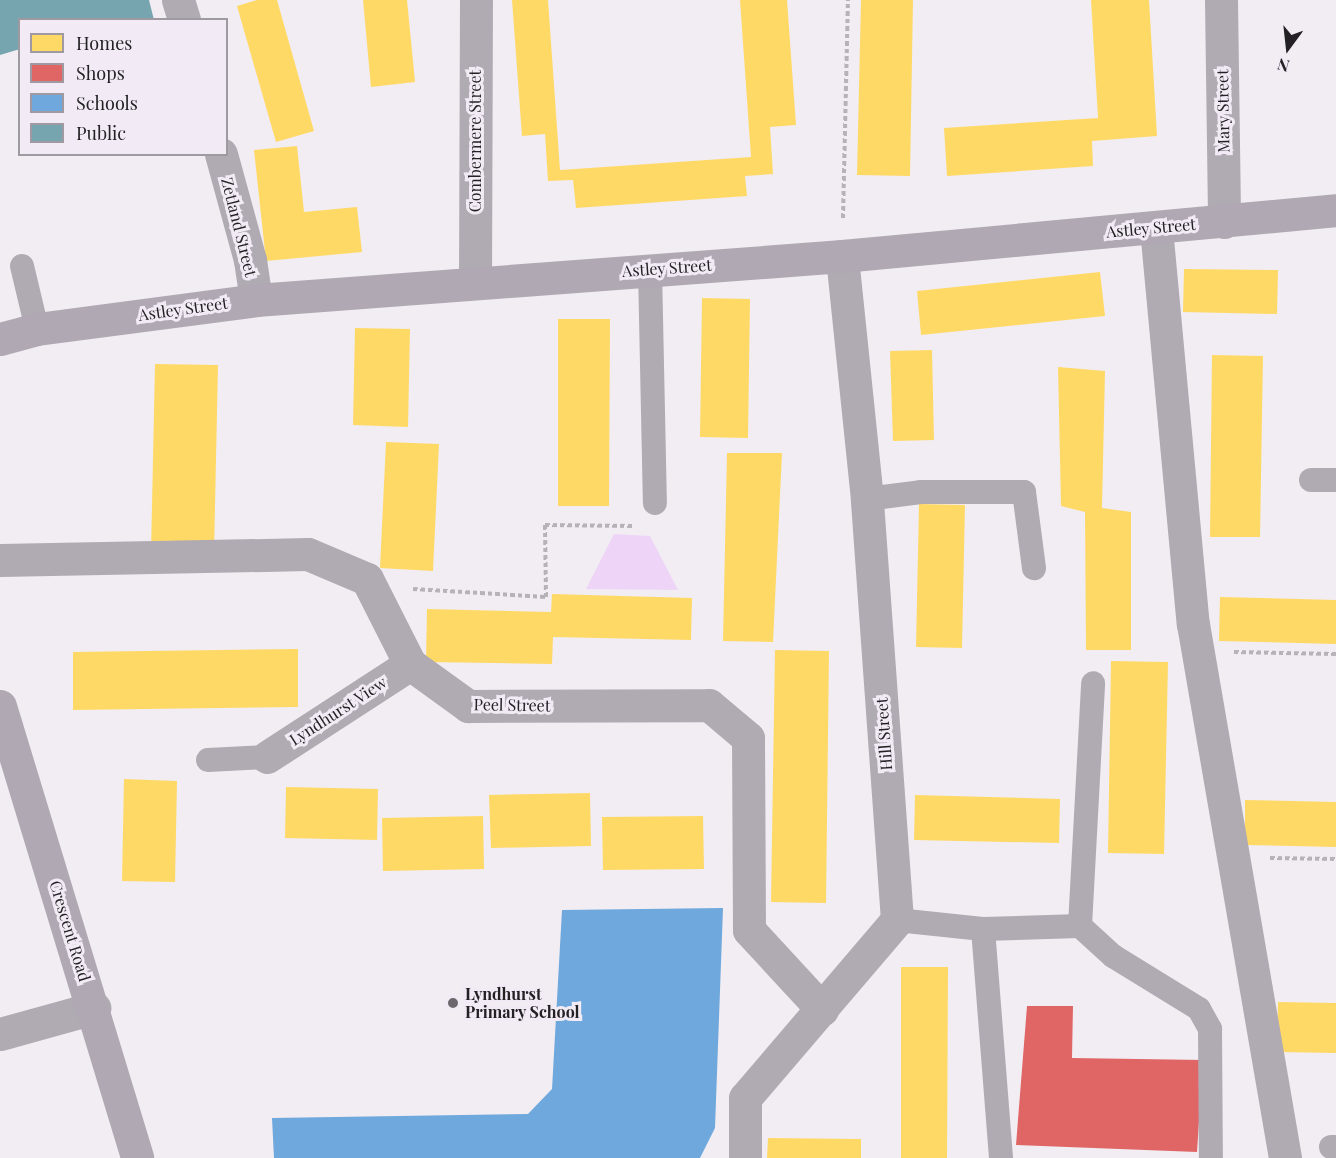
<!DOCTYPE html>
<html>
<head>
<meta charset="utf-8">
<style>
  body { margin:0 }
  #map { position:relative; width:1336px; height:1158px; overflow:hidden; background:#f1edf3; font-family:"Playfair Display",serif }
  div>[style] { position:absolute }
  .green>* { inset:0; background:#eed5f7 }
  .homes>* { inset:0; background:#ffd966 }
  .shops>* { inset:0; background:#e06666 }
  .schools>* { inset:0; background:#6fa8dc }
  .public>* { inset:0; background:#76a5af }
  .path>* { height:4px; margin-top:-2px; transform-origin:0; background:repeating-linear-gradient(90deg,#b6b2b8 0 4.5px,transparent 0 7.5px) }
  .lane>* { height:24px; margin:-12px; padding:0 12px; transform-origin:12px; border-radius:12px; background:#b0aab3 }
  .street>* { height:33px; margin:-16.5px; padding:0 16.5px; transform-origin:16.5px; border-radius:16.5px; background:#b0aab3 }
  .secondary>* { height:33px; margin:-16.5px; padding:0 16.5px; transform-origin:16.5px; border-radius:16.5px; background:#b0a8b2 }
  .dots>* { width:16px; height:16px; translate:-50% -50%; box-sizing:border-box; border:3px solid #f2ebf5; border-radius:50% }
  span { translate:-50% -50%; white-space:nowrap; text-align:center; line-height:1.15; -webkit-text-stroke:6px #f2ebf5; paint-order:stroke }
  .street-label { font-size:16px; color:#232124 }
  .poi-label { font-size:16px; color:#232124; font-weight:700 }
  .left { translate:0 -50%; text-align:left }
  .legend { position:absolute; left:18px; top:18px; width:210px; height:138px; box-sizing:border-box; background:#f2ebf5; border:2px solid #9f9aa1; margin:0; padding:8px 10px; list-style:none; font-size:18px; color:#232124 }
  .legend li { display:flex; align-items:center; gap:12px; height:30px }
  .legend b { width:30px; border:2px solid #9f9aa1 }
  .north { position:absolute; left:1258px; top:18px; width:60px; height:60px; -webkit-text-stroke:4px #f2ebf5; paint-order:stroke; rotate:195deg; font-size:16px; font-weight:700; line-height:24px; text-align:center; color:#232124 }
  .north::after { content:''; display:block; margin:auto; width:21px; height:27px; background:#232124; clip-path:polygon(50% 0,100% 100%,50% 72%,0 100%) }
</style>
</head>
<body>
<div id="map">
  <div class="green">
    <i style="clip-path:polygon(614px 534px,650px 536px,678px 590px,586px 589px)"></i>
  </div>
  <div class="homes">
    <i style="clip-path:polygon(257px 0,277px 0,314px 131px,276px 142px,237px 6px)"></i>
    <i style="clip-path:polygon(363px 0,407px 0,415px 82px,371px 87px)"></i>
    <i style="clip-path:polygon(512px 0,548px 0,560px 170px,751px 157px,740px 0,787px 0,796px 125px,770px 127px,773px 174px,745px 176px,747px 196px,576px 208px,573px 180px,548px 181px,545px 134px,522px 136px)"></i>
    <i style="clip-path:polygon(861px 0,913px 0,910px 176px,857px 175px)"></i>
    <i style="clip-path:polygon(1091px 0,1149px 0,1157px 136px,1092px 141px,1093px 166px,947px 176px,944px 128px,1098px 118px)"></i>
    <i style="clip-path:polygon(297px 146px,304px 212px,357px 207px,362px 252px,266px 261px,254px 150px)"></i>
    <i style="clip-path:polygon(1184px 269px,1278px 270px,1277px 314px,1183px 312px)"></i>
    <i style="clip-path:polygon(1100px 272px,1105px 316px,921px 335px,917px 291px)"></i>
    <i style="clip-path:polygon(702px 298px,750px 299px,748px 438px,700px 437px)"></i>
    <i style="clip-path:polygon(558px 319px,610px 319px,609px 506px,558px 506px)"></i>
    <i style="clip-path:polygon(355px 328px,410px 329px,408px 427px,353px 425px)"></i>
    <i style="clip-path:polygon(932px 350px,934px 440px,893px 441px,890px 351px)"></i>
    <i style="clip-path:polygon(1212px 355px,1263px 356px,1260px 537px,1210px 537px)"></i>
    <i style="clip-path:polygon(155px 364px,218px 365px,214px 554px,151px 553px)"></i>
    <i style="clip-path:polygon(1058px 367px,1105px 371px,1102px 508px,1131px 512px,1131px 650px,1086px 650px,1085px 512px,1061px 506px)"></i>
    <i style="clip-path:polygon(386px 442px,439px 444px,433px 571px,380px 568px)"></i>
    <i style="clip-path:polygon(727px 453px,782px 453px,773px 642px,723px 641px)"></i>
    <i style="clip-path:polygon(919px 504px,965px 505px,962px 648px,916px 647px)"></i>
    <i style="clip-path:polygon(552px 594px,692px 598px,691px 640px,553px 637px,552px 664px,426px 662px,427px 609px,551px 612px)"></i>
    <i style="clip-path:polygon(1220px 597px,1336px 600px,1336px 644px,1219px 641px)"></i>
    <i style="clip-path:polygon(298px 649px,298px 707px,73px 710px,73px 652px)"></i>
    <i style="clip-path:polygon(775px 650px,829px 651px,826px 903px,771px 902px)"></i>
    <i style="clip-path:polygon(1111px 661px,1168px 662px,1164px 854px,1108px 853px)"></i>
    <i style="clip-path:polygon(124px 779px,177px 781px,175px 882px,122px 881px)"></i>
    <i style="clip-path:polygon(286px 787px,378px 789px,377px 840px,285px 838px)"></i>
    <i style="clip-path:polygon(590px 793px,591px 846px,491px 848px,489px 795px)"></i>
    <i style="clip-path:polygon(915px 795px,1060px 799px,1059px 843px,914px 840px)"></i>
    <i style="clip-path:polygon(1245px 800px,1336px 802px,1336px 847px,1245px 845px)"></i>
    <i style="clip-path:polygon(483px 816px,484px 869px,383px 871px,382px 818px)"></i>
    <i style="clip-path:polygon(703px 816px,704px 869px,603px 870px,602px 817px)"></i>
    <i style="clip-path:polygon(901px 967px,948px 967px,947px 1158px,901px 1158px)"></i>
    <i style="clip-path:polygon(1278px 1002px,1336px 1003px,1336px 1053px,1277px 1052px)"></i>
    <i style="clip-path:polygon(768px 1138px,861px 1139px,861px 1158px,767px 1158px)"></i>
  </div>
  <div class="shops">
    <i style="clip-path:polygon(1027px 1006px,1073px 1006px,1072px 1058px,1203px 1060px,1197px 1152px,1016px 1145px)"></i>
  </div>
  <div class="schools">
    <i style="clip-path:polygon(723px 908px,715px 1128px,700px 1158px,274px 1158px,272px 1118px,528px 1114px,552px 1089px,562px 910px)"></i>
  </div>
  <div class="public">
    <i style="clip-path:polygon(0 0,149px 0,154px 20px,20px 20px,20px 49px,0 55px)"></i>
  </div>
  <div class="path">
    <i style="left:843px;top:218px;width:218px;rotate:-88.7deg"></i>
    <i style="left:413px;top:589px;width:133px;rotate:3.4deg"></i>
    <i style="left:546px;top:597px;width:72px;rotate:-90.8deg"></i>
    <i style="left:545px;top:525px;width:88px;rotate:0.7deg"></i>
    <i style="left:1234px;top:652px;width:102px;rotate:1.1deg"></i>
    <i style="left:1270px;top:858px;width:66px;rotate:0.9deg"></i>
  </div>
  <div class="lane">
    <i style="left:22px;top:266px;width:65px;rotate:76.6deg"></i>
    <i style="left:650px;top:269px;width:234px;rotate:88.8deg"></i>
    <i style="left:1311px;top:480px;width:25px"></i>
    <i style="left:867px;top:499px;width:54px;rotate:-7.4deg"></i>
    <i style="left:921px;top:492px;width:103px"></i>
    <i style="left:1024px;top:492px;width:77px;rotate:82.5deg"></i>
    <i style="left:208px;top:760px;width:59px;rotate:-2.9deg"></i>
    <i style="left:897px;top:920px;width:86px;rotate:6deg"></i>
    <i style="left:983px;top:929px;width:97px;rotate:-1.8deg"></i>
    <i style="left:1080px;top:926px;width:45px;rotate:42.3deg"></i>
    <i style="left:1113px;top:956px;width:101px;rotate:31.6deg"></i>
    <i style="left:1199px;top:1009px;width:23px;rotate:61deg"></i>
    <i style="left:1210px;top:1029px;width:129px;rotate:89.6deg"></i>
    <i style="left:1080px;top:926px;width:243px;rotate:-86.9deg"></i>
    <i style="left:983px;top:929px;width:230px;rotate:85.5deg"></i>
    <i style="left:1331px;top:1147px;width:5px"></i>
  </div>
  <div class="street">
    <i style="left:178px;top:0;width:21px;rotate:73deg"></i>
    <i style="left:1221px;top:0;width:222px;rotate:89.2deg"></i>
    <i style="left:221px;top:154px;width:110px;rotate:74.7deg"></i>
    <i style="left:250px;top:260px;width:40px;rotate:81.5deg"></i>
    <i style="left:1156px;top:228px;width:398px;rotate:84.7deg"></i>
    <i style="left:1193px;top:624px;width:542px;rotate:80.22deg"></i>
    <i style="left:475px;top:283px;width:283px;rotate:-89.8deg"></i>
    <i style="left:0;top:560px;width:308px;rotate:-1.1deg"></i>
    <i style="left:308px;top:554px;width:64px;rotate:23deg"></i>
    <i style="left:367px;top:579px;width:95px;rotate:63.2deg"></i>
    <i style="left:410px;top:664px;width:72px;rotate:35.9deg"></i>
    <i style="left:468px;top:706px;width:241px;rotate:-0.2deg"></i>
    <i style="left:709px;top:705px;width:51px;rotate:40.2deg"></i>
    <i style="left:748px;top:738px;width:192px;rotate:89.7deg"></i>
    <i style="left:749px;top:930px;width:108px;rotate:47.3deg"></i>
    <i style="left:267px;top:757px;width:171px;rotate:-33deg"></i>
    <i style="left:0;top:1034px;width:98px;rotate:-15.5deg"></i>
    <i style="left:745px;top:1158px;width:60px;rotate:-90deg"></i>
    <i style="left:745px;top:1098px;width:234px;rotate:-49.5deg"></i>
    <i style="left:897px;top:920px;width:422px;rotate:-94.1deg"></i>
    <i style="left:867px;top:499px;width:244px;rotate:-95.9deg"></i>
  </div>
  <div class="secondary">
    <i style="left:0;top:339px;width:38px;rotate:-15deg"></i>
    <i style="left:37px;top:329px;width:221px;rotate:-7.5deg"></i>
    <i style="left:256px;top:300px;width:588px;rotate:-4.29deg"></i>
    <i style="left:842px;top:256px;width:496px;rotate:-5.3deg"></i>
    <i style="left:0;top:706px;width:472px;rotate:73.1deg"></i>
  </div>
  <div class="dots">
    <i style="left:453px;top:1003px;background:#6b686c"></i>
  </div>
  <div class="street-label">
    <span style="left:1223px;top:111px;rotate:-91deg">Mary Street</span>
    <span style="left:475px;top:141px;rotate:-90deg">Combermere Street</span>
    <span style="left:239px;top:227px;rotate:76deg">Zetland Street</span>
    <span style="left:1151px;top:228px;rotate:-5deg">Astley Street</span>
    <span style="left:667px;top:268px;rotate:-4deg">Astley Street</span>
    <span style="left:183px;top:309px;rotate:-8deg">Astley Street</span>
    <span style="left:512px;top:705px;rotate:1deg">Peel Street</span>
    <span style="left:338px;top:711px;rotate:-33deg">Lyndhurst View</span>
    <span style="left:884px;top:734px;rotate:-94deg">Hill Street</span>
    <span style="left:70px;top:931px;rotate:73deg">Crescent Road</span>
  </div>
  <div class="poi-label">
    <span class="left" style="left:465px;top:1003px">Lyndhurst<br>Primary School</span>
  </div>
  <ul class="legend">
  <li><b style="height:16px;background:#ffd966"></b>Homes</li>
  <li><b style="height:16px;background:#e06666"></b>Shops</li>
  <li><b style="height:16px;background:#6fa8dc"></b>Schools</li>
  <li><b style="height:16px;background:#76a5af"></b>Public</li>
  </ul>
  <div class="north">N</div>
</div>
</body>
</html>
